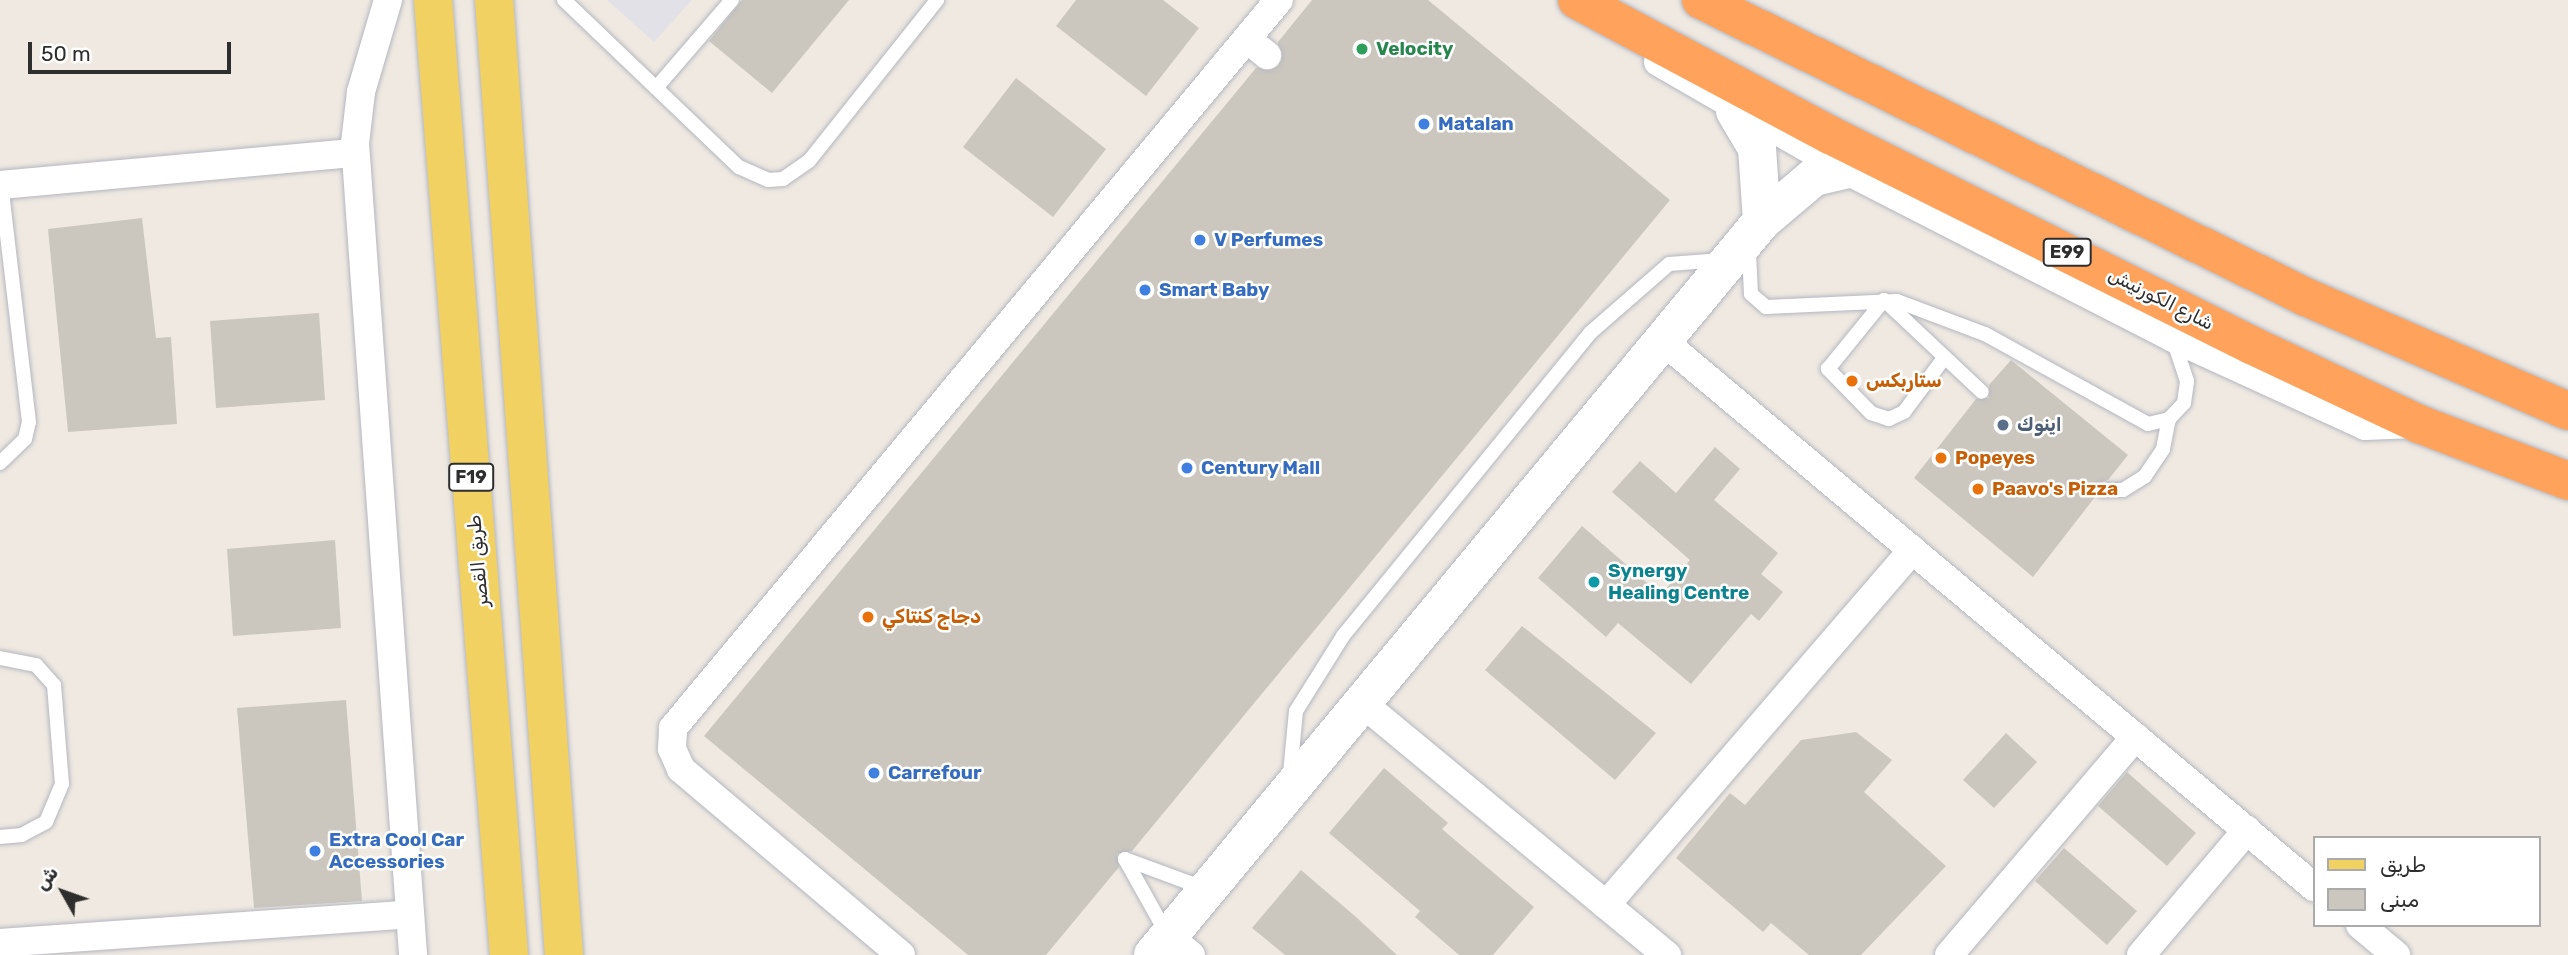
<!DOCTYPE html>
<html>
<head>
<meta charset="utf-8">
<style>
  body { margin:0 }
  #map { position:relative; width:2568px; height:955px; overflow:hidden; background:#efe9e1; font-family:Rubik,"Noto Sans Arabic",sans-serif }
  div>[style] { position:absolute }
  .industrial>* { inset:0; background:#e3e1e8 }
  .building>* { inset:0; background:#cbc7bf }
  .roads { filter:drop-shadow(0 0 2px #b4b7c1) drop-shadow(0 0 2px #b4b7c1) }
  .lane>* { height:14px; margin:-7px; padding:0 7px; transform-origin:7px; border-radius:7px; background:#fff }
  .street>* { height:28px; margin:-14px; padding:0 14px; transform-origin:14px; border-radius:14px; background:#fff }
  .secondary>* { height:38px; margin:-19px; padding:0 19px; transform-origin:19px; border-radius:19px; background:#fff }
  .primary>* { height:38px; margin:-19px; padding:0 19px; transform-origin:19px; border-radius:19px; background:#f2d163 }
  .highway>* { height:38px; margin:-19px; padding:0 19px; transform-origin:19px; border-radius:19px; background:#ffa35c }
  .dots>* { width:19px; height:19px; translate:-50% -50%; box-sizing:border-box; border:4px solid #fff; border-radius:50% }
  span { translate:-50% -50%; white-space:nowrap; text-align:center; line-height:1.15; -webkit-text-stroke:5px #fff; paint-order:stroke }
  .shield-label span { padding:2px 5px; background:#fff; border:2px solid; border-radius:5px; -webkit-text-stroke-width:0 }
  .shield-label { font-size:18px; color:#2e2e2e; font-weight:700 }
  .leisure-label { font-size:19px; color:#27864d; font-weight:700 }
  .left { translate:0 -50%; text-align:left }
  .shop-label { font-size:19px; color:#366cbe; font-weight:700 }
  .street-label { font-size:19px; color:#2e2e2e }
  .food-label { font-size:19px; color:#c56008; font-weight:700 }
  .service-label { font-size:19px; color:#4e5e75; font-weight:700 }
  .culture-label { font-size:19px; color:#0d838f; font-weight:700 }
  .legend { position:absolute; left:2313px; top:836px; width:228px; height:91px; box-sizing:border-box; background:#fff; border:2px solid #ababab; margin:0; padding:9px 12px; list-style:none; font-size:21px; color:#2e2e2e }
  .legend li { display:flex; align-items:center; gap:14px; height:35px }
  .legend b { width:35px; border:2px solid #ababab }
  .north { position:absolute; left:28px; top:857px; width:70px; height:70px; -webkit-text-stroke:5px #fff; paint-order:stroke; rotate:310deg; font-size:19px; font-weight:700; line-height:28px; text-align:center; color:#2e2e2e }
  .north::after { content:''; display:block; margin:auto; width:24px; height:32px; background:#2e2e2e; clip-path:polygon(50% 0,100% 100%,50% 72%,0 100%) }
  .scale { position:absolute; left:28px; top:42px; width:203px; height:32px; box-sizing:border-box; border:4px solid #2e2e2e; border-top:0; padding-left:9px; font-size:21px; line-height:24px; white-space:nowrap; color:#2e2e2e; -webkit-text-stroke:5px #fff; paint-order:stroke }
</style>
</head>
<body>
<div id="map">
  <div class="industrial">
    <i style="clip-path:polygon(607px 0,692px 0,654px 42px)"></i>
  </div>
  <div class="building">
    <i style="clip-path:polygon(742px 0,849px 0,772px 93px,709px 41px)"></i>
    <i style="clip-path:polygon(1076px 0,1163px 0,1199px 28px,1146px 96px,1056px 26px)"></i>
    <i style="clip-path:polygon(1312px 0,1428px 0,1670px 200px,1132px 851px,1117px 854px,1119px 867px,1046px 955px,968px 955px,704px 736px,1256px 68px,1279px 66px,1278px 42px)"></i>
    <i style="clip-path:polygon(1016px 78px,1106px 149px,1053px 217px,963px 147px)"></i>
    <i style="clip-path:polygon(142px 218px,156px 338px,171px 337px,177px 424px,68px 432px,48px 229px)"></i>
    <i style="clip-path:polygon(319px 313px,325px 400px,216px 408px,210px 321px)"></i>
    <i style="clip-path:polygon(2011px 360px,2128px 455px,2108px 480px,2093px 485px,2095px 497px,2033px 577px,1914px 478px,1976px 399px,1989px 398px,1989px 385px)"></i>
    <i style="clip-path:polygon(1715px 447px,1740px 469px,1714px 500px,1778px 553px,1761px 574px,1783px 592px,1759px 621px,1751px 614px,1691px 684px,1618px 623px,1606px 637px,1538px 578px,1582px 526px,1661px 595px,1690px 560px,1612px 492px,1640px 461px,1676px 493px)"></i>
    <i style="clip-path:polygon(335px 540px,341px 628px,233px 636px,227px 549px)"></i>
    <i style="clip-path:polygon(1522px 626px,1656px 733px,1615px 780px,1485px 670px)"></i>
    <i style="clip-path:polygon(346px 700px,362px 901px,254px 908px,237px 708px)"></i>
    <i style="clip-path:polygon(1856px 732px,1892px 760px,1864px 792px,1946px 866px,1861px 955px,1809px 955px,1771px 923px,1763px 932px,1676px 858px,1730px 793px,1745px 805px,1801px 740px)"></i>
    <i style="clip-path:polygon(2006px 733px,2037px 762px,1994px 808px,1963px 780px)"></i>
    <i style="clip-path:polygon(1384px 768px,1448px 823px,1442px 829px,1534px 907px,1493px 955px,1459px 955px,1415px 917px,1420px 911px,1329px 833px)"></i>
    <i style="clip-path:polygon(2127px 772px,2196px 833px,2167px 866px,2098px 806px)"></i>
    <i style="clip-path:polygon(2064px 848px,2137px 911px,2107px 945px,2035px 881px)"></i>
    <i style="clip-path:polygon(1301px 870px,1356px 917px,1397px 955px,1285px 955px,1252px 928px)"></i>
  </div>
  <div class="roads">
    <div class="lane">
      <i style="left:564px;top:0;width:242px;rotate:43.7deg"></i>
      <i style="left:739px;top:167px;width:32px;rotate:24deg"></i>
      <i style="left:768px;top:180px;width:15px;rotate:-4deg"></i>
      <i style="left:783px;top:179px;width:32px;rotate:-35deg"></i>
      <i style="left:809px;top:161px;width:206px;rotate:-51.5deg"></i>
      <i style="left:656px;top:88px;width:116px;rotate:-49.2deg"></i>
      <i style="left:1749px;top:252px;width:42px;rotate:87.3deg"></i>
      <i style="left:1751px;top:294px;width:20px;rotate:41deg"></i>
      <i style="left:1766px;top:307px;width:131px;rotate:-2.6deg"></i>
      <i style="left:1897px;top:301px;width:94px;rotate:20.6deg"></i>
      <i style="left:1985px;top:334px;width:186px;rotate:28.9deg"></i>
      <i style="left:2148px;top:424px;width:22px;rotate:-13deg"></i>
      <i style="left:2169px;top:419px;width:22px;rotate:-47deg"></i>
      <i style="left:2184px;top:403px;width:22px;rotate:-82deg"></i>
      <i style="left:2187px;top:381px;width:44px;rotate:-108.4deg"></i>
      <i style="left:1944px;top:358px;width:67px;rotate:126.5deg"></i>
      <i style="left:1904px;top:412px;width:17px;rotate:155deg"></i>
      <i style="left:1889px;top:419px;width:19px;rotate:-162deg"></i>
      <i style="left:1871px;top:413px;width:62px;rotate:-134.3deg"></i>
      <i style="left:1828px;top:369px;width:89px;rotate:-50.9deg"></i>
      <i style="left:1884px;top:300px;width:134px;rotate:43.2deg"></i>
      <i style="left:0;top:463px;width:35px;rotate:-44deg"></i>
      <i style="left:25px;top:439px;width:17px;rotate:-77deg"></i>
      <i style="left:29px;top:422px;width:239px;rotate:-96.7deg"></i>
      <i style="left:2101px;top:490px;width:22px"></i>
      <i style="left:2123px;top:490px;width:26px;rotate:-32deg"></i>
      <i style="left:2145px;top:476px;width:32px;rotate:-56deg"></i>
      <i style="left:2163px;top:449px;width:31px;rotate:-79deg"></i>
      <i style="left:0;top:658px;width:37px;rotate:11deg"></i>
      <i style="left:36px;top:665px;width:27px;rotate:48deg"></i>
      <i style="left:54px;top:685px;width:99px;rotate:85.4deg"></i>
      <i style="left:62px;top:784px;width:41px;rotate:112.8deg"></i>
      <i style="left:46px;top:822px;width:27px;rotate:152deg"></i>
      <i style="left:22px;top:835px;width:22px;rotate:175deg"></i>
      <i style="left:1290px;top:774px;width:63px;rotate:-84.6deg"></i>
      <i style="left:1296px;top:711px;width:89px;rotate:-57.9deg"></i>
      <i style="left:1343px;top:636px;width:391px;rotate:-50.8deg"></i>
      <i style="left:1590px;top:333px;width:105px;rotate:-41.1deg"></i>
      <i style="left:1669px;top:264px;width:53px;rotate:-4.3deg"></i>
      <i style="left:1125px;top:859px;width:86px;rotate:60.8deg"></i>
      <i style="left:1125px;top:859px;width:86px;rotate:20.3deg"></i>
    </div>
    <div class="street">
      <i style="left:388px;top:0;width:96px;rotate:106.4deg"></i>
      <i style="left:361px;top:92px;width:51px;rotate:96.7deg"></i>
      <i style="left:355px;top:143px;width:814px;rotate:85.91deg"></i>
      <i style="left:1247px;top:39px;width:26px;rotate:39deg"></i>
      <i style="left:1658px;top:62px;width:216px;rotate:30deg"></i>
      <i style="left:1845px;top:170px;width:369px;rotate:27.1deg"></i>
      <i style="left:2173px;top:338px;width:211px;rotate:24.6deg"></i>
      <i style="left:2365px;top:426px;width:50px;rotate:-2.3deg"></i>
      <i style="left:0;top:185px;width:356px;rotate:-5.2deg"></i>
      <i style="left:1663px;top:341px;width:850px;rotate:39.99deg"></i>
      <i style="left:1362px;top:703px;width:396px;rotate:39.6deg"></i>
      <i style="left:1606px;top:905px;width:469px;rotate:-49.2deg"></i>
      <i style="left:2360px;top:925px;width:47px;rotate:39.8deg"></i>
      <i style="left:1168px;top:936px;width:30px;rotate:40deg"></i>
      <i style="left:0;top:943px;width:411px;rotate:-4deg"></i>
      <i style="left:901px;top:955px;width:288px;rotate:-139.8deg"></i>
      <i style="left:681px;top:769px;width:22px;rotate:-114deg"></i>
      <i style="left:672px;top:749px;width:21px;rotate:-87deg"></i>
      <i style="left:673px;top:728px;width:947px;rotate:-50.23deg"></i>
      <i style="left:1949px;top:955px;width:287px;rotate:-49.5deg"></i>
      <i style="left:2141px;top:955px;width:164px;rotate:-49.7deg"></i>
    </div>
    <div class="secondary">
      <i style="left:1735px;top:111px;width:43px;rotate:59.3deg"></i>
      <i style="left:1757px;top:148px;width:73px;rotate:86.1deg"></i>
      <i style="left:1153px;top:955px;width:954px;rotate:-50.32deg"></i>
      <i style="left:1762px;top:221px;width:68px;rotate:-40.2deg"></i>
      <i style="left:1814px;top:177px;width:32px;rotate:-13deg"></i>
    </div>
    <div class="primary">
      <i style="left:433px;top:0;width:958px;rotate:85.45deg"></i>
      <i style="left:494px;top:0;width:958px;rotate:85.81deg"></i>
    </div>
    <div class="highway">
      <i style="left:1577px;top:0;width:287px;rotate:28.1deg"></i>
      <i style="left:1830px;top:135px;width:470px;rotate:26.5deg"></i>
      <i style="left:2251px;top:345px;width:186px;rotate:25.2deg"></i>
      <i style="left:2419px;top:424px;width:160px;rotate:20.9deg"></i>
      <i style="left:1701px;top:0;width:676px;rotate:26.15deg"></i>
      <i style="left:2308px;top:298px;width:283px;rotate:23.5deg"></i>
    </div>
  </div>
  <div class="dots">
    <i style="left:1362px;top:49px;background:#2e9e5b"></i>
    <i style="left:1424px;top:124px;background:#3f7fe0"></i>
    <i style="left:1200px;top:240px;background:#3f7fe0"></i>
    <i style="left:1145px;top:290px;background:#3f7fe0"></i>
    <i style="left:1852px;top:381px;background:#e8710a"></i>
    <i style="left:2003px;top:425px;background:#5c6f8a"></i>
    <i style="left:1941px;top:458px;background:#e8710a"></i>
    <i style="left:1187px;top:468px;background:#3f7fe0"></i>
    <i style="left:1978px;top:489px;background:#e8710a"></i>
    <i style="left:1594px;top:582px;background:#0f9aa8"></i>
    <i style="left:868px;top:617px;background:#e8710a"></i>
    <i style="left:874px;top:773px;background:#3f7fe0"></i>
    <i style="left:315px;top:851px;background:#3f7fe0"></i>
  </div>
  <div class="shield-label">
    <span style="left:2067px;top:252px">E99</span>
    <span style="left:471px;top:477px">F19</span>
  </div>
  <div class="leisure-label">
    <span class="left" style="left:1376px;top:49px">Velocity</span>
  </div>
  <div class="shop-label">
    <span class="left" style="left:1438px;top:124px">Matalan</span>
    <span class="left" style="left:1214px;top:240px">V Perfumes</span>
    <span class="left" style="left:1159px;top:290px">Smart Baby</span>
    <span class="left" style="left:1201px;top:468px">Century Mall</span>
    <span class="left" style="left:888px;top:773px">Carrefour</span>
    <span class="left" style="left:329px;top:851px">Extra Cool Car<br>Accessories</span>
  </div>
  <div class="street-label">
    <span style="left:2161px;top:299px;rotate:27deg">شارع الكورنيش</span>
    <span style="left:478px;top:561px;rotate:-95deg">طريق القصر</span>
  </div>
  <div class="food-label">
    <span class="left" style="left:1866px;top:381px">ستاربكس</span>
    <span class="left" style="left:1955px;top:458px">Popeyes</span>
    <span class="left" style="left:1992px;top:489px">Paavo's Pizza</span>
    <span class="left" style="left:882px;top:617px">دجاج كنتاكي</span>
  </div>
  <div class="service-label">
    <span class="left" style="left:2017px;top:425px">اينوك</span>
  </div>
  <div class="culture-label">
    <span class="left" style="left:1608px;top:582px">Synergy<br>Healing Centre</span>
  </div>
  <ul class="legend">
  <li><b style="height:9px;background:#f2d163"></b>طريق</li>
  <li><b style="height:19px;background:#cbc7bf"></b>مبنى</li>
  </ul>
  <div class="north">ش</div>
  <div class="scale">50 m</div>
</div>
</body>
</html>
